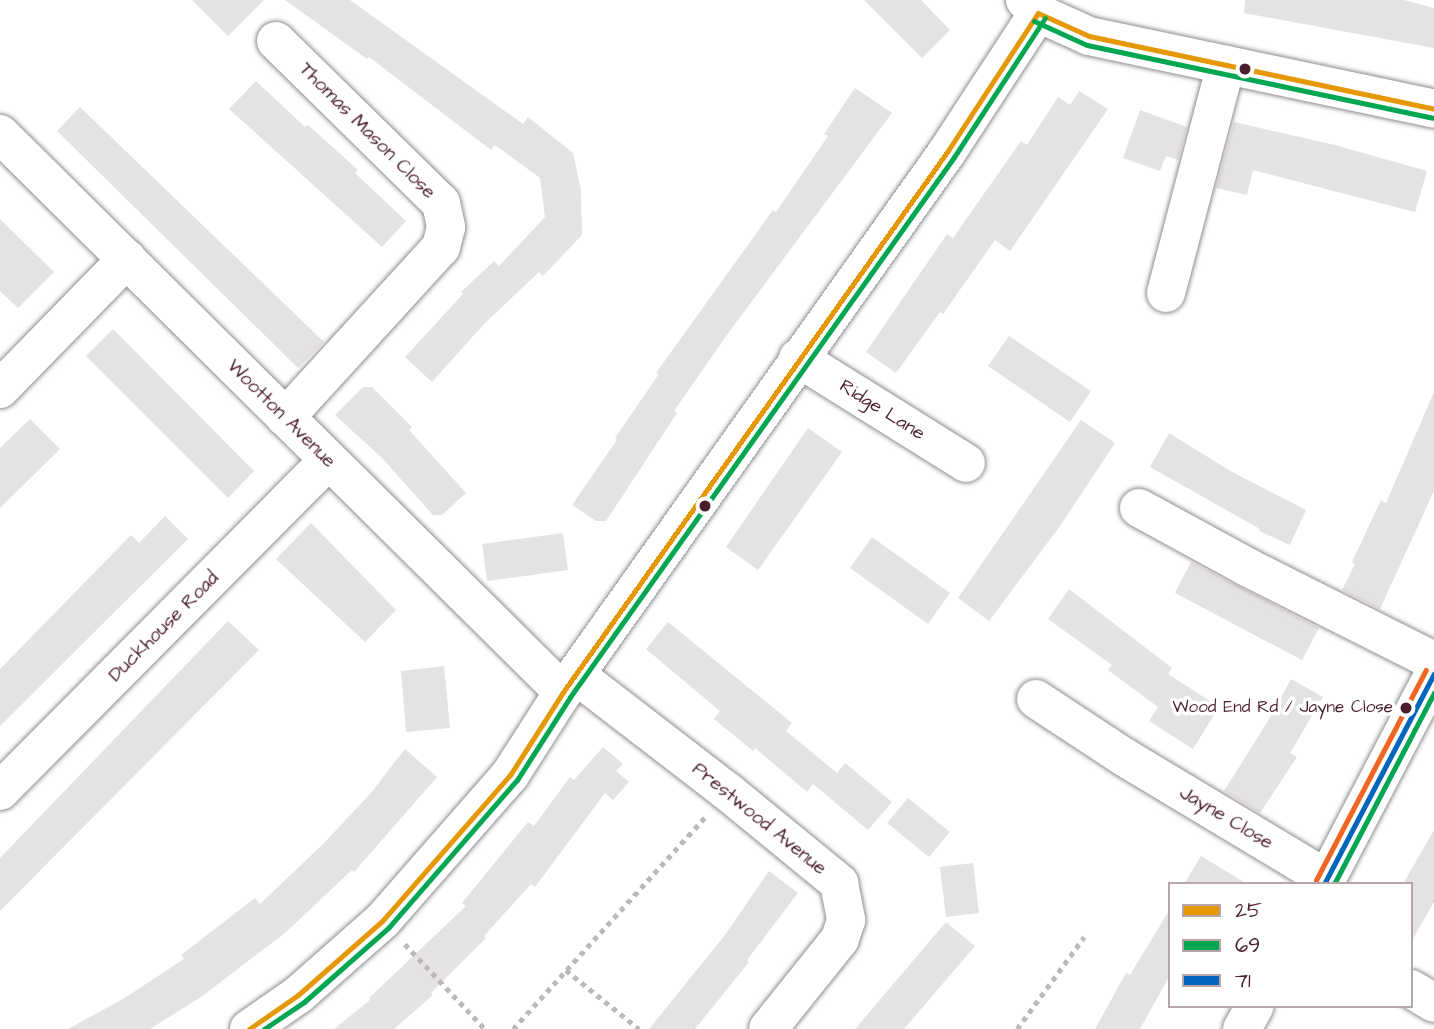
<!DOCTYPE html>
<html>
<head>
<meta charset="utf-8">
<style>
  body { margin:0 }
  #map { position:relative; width:1434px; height:1029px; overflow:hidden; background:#fff; font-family:"Architects Daughter",sans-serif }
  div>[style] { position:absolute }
  .building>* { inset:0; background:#e4e2e3 }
  .path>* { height:4.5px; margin-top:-2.25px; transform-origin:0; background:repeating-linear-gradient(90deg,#bdb8b9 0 5px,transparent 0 10px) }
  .roads { filter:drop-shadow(0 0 2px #948c8e) drop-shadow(0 0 2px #948c8e) }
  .minor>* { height:38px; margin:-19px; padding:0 19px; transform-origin:19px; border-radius:19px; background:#fff }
  .bus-1>* { height:5px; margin:-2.5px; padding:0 2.5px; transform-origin:2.5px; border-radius:2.5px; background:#e69804 }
  .bus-2>* { height:5px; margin:-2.5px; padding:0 2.5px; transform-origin:2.5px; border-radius:2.5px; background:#00a651 }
  .bus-3>* { height:5px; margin:-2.5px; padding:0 2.5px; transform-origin:2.5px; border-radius:2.5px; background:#0065bd }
  .bus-4>* { height:5px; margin:-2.5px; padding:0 2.5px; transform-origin:2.5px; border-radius:2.5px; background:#f26522 }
  .dots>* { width:19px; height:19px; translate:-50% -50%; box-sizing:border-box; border:4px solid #fff; border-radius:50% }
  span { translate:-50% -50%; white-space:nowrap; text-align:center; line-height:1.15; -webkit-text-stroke:7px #fff; paint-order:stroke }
  .bus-label { font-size:17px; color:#4a1f2b }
  .right { translate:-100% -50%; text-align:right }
  .street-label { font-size:19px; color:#4a1f2b }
  .legend { position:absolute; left:1168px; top:882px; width:245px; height:126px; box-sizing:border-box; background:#fff; border:2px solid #b7a5aa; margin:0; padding:9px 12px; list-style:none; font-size:21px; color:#4a1f2b }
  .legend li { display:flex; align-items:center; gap:14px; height:35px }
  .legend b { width:35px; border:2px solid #b7a5aa }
</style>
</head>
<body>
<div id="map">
  <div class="building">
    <i style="clip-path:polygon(192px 0,264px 0,228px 36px)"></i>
    <i style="clip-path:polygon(285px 0,350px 0,523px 124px,528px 117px,573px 153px,581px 190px,582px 235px,543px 276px,539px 272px,484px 324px,432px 382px,405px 357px,463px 294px,461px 292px,494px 261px,499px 266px,545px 217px,540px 178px,495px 145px,491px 150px,369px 57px,367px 59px)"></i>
    <i style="clip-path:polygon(864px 0,921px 0,950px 30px,922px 58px)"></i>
    <i style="clip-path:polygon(1245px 0,1404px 0,1434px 8px,1434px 48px,1244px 13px)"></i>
    <i style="clip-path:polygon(256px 81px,305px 127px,308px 125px,358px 170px,355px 173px,406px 221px,382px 247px,229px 109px)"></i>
    <i style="clip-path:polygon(855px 88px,892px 113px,729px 332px,674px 411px,677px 413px,606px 521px,596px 521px,572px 505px,617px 440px,615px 438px,659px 374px,656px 373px,773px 210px,776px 212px,828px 136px,824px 134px)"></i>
    <i style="clip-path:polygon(1079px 91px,1108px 109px,1010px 251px,995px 240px,943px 314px,940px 312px,896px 373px,866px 352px,947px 234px,953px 238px,1021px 141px,1027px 145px,1058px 97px,1070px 105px)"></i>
    <i style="clip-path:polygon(80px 107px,324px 342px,298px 368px,57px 131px)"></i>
    <i style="clip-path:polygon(1140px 110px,1187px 127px,1178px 160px,1166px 156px,1160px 171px,1123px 158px)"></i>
    <i style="clip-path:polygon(1234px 122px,1335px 145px,1427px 171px,1415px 212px,1253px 170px,1247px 195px,1216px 188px)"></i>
    <i style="clip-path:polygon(0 219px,54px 272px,18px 308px,0 291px)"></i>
    <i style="clip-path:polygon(113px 329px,254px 471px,228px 498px,86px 356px)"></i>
    <i style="clip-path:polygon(1009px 336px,1091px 391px,1070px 422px,988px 366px)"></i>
    <i style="clip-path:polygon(363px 387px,372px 387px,412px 427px,409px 430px,466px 493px,442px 515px,433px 515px,382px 458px,335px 415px)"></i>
    <i style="clip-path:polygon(1434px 392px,1434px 491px,1380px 609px,1342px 590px,1355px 564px,1352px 562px,1381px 500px,1386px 503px)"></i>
    <i style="clip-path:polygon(30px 419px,60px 449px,0 508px,0 448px)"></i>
    <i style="clip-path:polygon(1081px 420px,1115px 443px,1060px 526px,989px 621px,958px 598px)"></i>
    <i style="clip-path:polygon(808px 428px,842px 452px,758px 570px,726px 547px)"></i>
    <i style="clip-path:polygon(1169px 433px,1232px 472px,1306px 510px,1290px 545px,1259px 531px,1260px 529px,1150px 467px)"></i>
    <i style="clip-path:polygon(165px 516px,188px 539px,0 726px,0 669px,131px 535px,139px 543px)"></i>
    <i style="clip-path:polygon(311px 523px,396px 610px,365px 642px,276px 559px)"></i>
    <i style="clip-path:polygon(563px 533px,568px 570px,487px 581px,482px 544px)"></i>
    <i style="clip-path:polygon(872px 537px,950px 593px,928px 624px,850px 568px)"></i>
    <i style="clip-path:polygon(1191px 562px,1319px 628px,1302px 660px,1175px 593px)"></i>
    <i style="clip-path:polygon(1069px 589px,1172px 668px,1168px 674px,1219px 707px,1193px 749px,1149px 721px,1158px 707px,1108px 670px,1112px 665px,1048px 619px)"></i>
    <i style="clip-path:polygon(228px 621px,259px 650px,0 911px,0 858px)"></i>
    <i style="clip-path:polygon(668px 622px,792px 723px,786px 731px,837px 773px,845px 763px,892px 802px,868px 830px,813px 784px,807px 792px,755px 748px,753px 751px,714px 719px,720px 711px,646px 649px)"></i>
    <i style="clip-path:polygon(444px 666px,450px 728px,406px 732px,401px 671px)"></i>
    <i style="clip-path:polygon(1291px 679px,1323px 697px,1290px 753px,1297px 757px,1260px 813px,1224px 791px,1268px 721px)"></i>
    <i style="clip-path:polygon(603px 747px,623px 764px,616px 771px,629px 782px,613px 800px,605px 793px,535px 887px,531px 884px,484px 936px,486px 938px,431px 993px,433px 995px,394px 1029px,334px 1029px,370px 1000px,369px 998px,466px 906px,462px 903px,528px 822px,534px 826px,570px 777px,574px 780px)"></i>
    <i style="clip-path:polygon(405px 749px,437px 777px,354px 872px,352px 870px,285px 933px,201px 997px,150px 1029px,68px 1029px,123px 999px,184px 959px,181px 955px,255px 898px,260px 904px,323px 844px,370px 794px)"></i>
    <i style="clip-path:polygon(908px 798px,950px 832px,929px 857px,887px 823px)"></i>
    <i style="clip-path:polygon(1434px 830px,1434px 902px,1411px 942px,1411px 884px,1403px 884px)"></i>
    <i style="clip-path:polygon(1201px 856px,1247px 884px,1184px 884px)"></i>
    <i style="clip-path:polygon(973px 863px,979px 913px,946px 917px,940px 867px)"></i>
    <i style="clip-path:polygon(769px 871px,798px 893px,747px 960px,749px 962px,695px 1029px,649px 1029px,725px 935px)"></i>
    <i style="clip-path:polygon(1170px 909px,1170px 975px,1140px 1029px,1095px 1029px,1126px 973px,1130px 975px)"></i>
    <i style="clip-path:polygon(946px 922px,975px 946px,904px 1029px,855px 1029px)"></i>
  </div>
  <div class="path">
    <i style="left:405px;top:944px;width:117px;rotate:46.7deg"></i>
    <i style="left:566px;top:970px;width:94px;rotate:38.9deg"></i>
    <i style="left:513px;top:1029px;width:286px;rotate:-47.8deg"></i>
    <i style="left:1017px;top:1029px;width:114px;rotate:-53.9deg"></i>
  </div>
  <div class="roads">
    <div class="minor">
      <i style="left:1025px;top:0;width:18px;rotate:45deg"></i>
      <i style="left:1038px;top:13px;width:56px;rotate:24.3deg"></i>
      <i style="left:1089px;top:36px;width:353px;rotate:11.9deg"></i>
      <i style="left:276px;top:41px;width:231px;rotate:44.5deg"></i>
      <i style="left:441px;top:203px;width:25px;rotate:78deg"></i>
      <i style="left:446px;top:227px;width:21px;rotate:104deg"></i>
      <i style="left:441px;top:247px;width:231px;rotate:132.4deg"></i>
      <i style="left:0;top:134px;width:793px;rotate:44.74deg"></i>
      <i style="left:1166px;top:293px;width:236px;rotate:-75.3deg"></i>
      <i style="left:798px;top:358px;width:198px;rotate:32deg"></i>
      <i style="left:0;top:389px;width:182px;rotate:-45.7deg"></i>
      <i style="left:1139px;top:508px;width:123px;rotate:28.6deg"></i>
      <i style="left:1247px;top:567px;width:209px;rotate:26.7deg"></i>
      <i style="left:576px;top:675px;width:192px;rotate:37.6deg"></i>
      <i style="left:728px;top:792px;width:144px;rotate:39.3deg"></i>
      <i style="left:839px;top:883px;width:38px;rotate:79deg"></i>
      <i style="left:846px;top:920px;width:20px;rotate:108deg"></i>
      <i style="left:840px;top:939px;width:115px;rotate:128.7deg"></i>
      <i style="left:1036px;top:699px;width:105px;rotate:33.4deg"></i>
      <i style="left:1124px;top:757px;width:237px;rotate:31deg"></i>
      <i style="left:0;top:791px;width:464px;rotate:-45.2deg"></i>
      <i style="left:1324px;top:884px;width:237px;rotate:-62.4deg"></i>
      <i style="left:1411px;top:989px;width:27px;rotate:31deg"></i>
      <i style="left:249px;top:1029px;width:60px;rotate:-34.8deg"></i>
      <i style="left:298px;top:995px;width:113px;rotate:-41.4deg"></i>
      <i style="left:383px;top:920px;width:193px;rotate:-48.8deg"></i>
      <i style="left:510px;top:775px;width:98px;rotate:-57.4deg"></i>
      <i style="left:563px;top:692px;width:663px;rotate:-54.58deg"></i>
      <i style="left:947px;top:152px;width:166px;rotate:-56.8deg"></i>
      <i style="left:1242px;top:1029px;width:26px;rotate:-61deg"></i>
    </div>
  </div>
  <div class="bus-1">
    <i style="left:1038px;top:13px;width:56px;rotate:24.3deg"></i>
    <i style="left:1089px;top:36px;width:353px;rotate:11.9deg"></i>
    <i style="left:249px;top:1029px;width:60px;rotate:-34.8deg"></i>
    <i style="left:298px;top:995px;width:113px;rotate:-41.4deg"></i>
    <i style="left:383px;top:920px;width:193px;rotate:-48.8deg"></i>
    <i style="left:510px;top:775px;width:98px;rotate:-57.4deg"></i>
    <i style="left:563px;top:692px;width:663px;rotate:-54.58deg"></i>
    <i style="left:947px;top:152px;width:166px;rotate:-56.8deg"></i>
  </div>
  <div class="bus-2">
    <i style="left:1034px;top:21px;width:58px;rotate:24.4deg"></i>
    <i style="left:1087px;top:45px;width:353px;rotate:11.9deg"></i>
    <i style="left:1334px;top:884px;width:216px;rotate:-62.4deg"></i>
    <i style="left:264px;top:1029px;width:48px;rotate:-34deg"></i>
    <i style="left:304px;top:1002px;width:113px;rotate:-41.4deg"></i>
    <i style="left:389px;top:927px;width:195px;rotate:-49deg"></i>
    <i style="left:517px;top:780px;width:98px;rotate:-57.4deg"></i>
    <i style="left:570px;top:697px;width:663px;rotate:-54.58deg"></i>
    <i style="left:954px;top:157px;width:166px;rotate:-56.8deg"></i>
  </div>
  <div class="bus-3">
    <i style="left:1324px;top:884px;width:237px;rotate:-62.4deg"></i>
  </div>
  <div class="bus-4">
    <i style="left:1316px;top:880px;width:237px;rotate:-62.4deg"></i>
  </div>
  <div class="dots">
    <i style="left:1245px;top:69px;background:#4a1f2b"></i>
    <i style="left:705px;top:506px;background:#4a1f2b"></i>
    <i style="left:1406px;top:708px;background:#4a1f2b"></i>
  </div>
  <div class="bus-label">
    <span class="right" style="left:1393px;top:708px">Wood End Rd / Jayne Close</span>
  </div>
  <div class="street-label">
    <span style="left:367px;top:131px;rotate:45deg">Thomas Mason Close</span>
    <span style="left:882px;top:410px;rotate:32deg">Ridge Lane</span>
    <span style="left:281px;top:414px;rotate:45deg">Wootton Avenue</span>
    <span style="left:164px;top:627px;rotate:-45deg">Duckhouse Road</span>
    <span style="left:1226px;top:818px;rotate:31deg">Jayne Close</span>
    <span style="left:759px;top:819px;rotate:39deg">Prestwood Avenue</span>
  </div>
  <ul class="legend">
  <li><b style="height:9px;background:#e69804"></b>25</li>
  <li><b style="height:9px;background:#00a651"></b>69</li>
  <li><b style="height:9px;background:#0065bd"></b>71</li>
  </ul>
</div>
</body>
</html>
